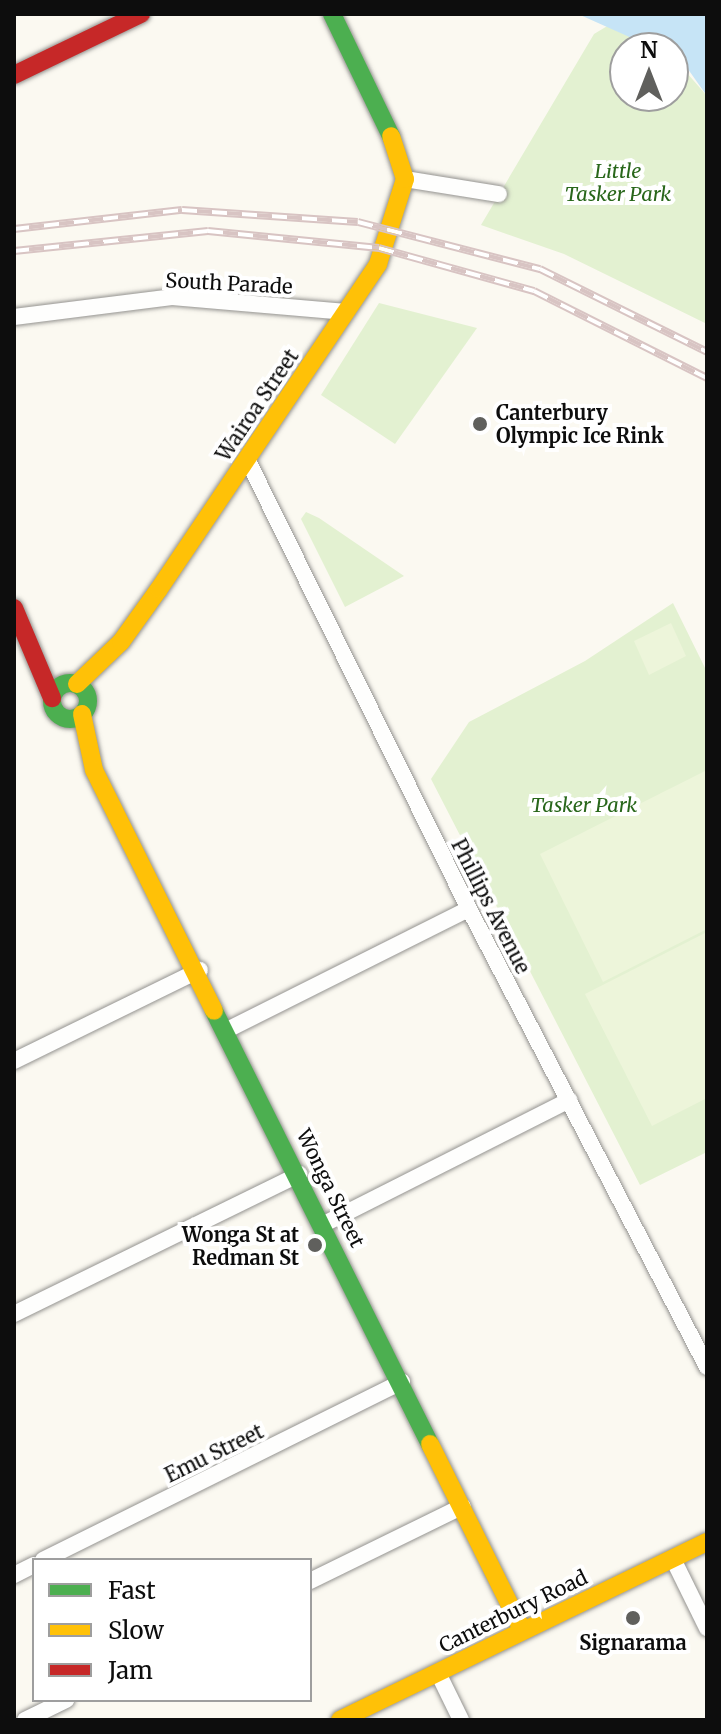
<!DOCTYPE html>
<html>
<head>
<meta charset="utf-8">
<style>
  body { margin:0 }
  #map { position:relative; width:721px; height:1734px; overflow:hidden; background:#fbf9f1; font-family:Merriweather,serif }
  div>[style] { position:absolute }
  .green>* { inset:0; background:#e3f1d1 }
  .pitch>* { inset:0; background:#edf5da }
  .water>* { inset:0; background:#c6e4f6 }
  .roads { filter:drop-shadow(0 0 2px #949390) drop-shadow(0 0 2px #949390) }
  .street>* { height:16px; margin:-8px; padding:0 8px; transform-origin:8px; border-radius:8px; background:#fefefd }
  .fast>* { height:18px; margin:-9px; padding:0 9px; transform-origin:9px; border-radius:9px; background:#4caf50 }
  .fast>.ring { margin:-9px; padding:0; box-sizing:content-box; background:none; border:18px solid #4caf50; border-radius:50% }
  .slow>* { height:18px; margin:-9px; padding:0 9px; transform-origin:9px; border-radius:9px; background:#ffc107 }
  .jam>* { height:18px; margin:-9px; padding:0 9px; transform-origin:9px; border-radius:9px; background:#c62828 }
  .rail>* { height:8px; margin-top:-4px; transform-origin:0; background:repeating-linear-gradient(90deg,#fff 0 15px,#d8c4c3 0 30px); box-sizing:border-box; border-block:2px solid #d8c4c3 }
  .dots>* { width:22px; height:22px; translate:-50% -50%; box-sizing:border-box; border:4px solid #fff; border-radius:50% }
  span { translate:-50% -50%; white-space:nowrap; text-align:center; line-height:1.15; -webkit-text-stroke:8px #fff; paint-order:stroke }
  .park-label { font-size:20px; color:#29671b; font-style:italic }
  .street-label { font-size:20px; color:#0d0d0d }
  .poi-label { font-size:20px; color:#0d0d0d; font-weight:700 }
  .left { translate:0 -50%; text-align:left }
  .right { translate:-100% -50%; text-align:right }
  .frame { position:absolute; inset:0; border:16px solid #0d0d0d; pointer-events:none }
  .legend { position:absolute; left:32px; top:1558px; width:280px; height:144px; box-sizing:border-box; background:#fff; border:2px solid #9e9e9e; margin:0; padding:10px 14px; list-style:none; font-size:24px; color:#0d0d0d }
  .legend li { display:flex; align-items:center; gap:16px; height:40px }
  .legend b { width:40px; border:2px solid #9e9e9e }
  .north { position:absolute; left:609px; top:32px; width:80px; height:80px; box-sizing:border-box; background:#fff; border:2px solid #9e9e9e; border-radius:50%; rotate:0deg; font-size:22px; font-weight:700; line-height:32px; text-align:center; color:#0d0d0d }
  .north::after { content:''; display:block; margin:auto; width:28px; height:36px; background:#60605d; clip-path:polygon(50% 0,100% 100%,50% 72%,0 100%) }
</style>
</head>
<body>
<div id="map">
  <div class="green">
    <i style="clip-path:polygon(609px 25px,654px 48px,625px 48px,625px 96px,673px 96px,673px 57px,707px 96px,707px 324px,564px 254px,481px 225px,594px 34px)"></i>
    <i style="clip-path:polygon(379px 303px,477px 328px,395px 444px,321px 395px)"></i>
    <i style="clip-path:polygon(306px 512px,319px 518px,404px 576px,345px 607px,301px 519px)"></i>
    <i style="clip-path:polygon(673px 603px,707px 672px,707px 1152px,640px 1185px,431px 779px,469px 722px,585px 661px)"></i>
  </div>
  <div class="pitch">
    <i style="clip-path:polygon(671px 623px,686px 656px,649px 675px,634px 641px)"></i>
    <i style="clip-path:polygon(707px 770px,707px 929px,603px 982px,540px 854px)"></i>
    <i style="clip-path:polygon(707px 932px,707px 1098px,652px 1126px,585px 994px)"></i>
  </div>
  <div class="water">
    <i style="clip-path:polygon(578px 14px,707px 14px,707px 96px,673px 48px,654px 48px)"></i>
  </div>
  <div class="roads">
    <div class="street">
      <i style="left:405px;top:179px;width:95px;rotate:9.1deg"></i>
      <i style="left:14px;top:317px;width:159px;rotate:-7.2deg"></i>
      <i style="left:172px;top:297px;width:175px;rotate:4.9deg"></i>
      <i style="left:247px;top:459px;width:502px;rotate:63.74deg"></i>
      <i style="left:469px;top:909px;width:516px;rotate:62.54deg"></i>
      <i style="left:229px;top:1029px;width:268px;rotate:-26.6deg"></i>
      <i style="left:14px;top:1061px;width:207px;rotate:-26.1deg"></i>
      <i style="left:324px;top:1224px;width:275px;rotate:-26.8deg"></i>
      <i style="left:14px;top:1314px;width:318px;rotate:-26.1deg"></i>
      <i style="left:673px;top:1559px;width:77px;rotate:63.8deg"></i>
      <i style="left:43px;top:1560px;width:401px;rotate:-26.4deg"></i>
      <i style="left:14px;top:1575px;width:22px;rotate:-27deg"></i>
      <i style="left:310px;top:1581px;width:170px;rotate:-26.1deg"></i>
      <i style="left:438px;top:1673px;width:52px;rotate:63.9deg"></i>
      <i style="left:25px;top:1720px;width:46px;rotate:-26deg"></i>
    </div>
    <div class="fast">
      <i style="left:332px;top:14px;width:136px;rotate:64.2deg"></i>
      <i class="ring" style="left:52px;top:683px;width:18px;height:18px"></i>
      <i style="left:214px;top:1011px;width:484px;rotate:63.5deg"></i>
    </div>
    <div class="slow">
      <i style="left:77px;top:684px;width:61px;rotate:-43.7deg"></i>
      <i style="left:121px;top:642px;width:65px;rotate:-54.4deg"></i>
      <i style="left:159px;top:589px;width:392px;rotate:-56deg"></i>
      <i style="left:378px;top:264px;width:89px;rotate:-72.4deg"></i>
      <i style="left:405px;top:179px;width:45px;rotate:-108deg"></i>
      <i style="left:82px;top:714px;width:57px;rotate:77.9deg"></i>
      <i style="left:94px;top:770px;width:269px;rotate:63.5deg"></i>
      <i style="left:430px;top:1444px;width:207px;rotate:63.6deg"></i>
      <i style="left:340px;top:1720px;width:408px;rotate:-25.9deg"></i>
    </div>
    <div class="jam">
      <i style="left:14px;top:75px;width:141px;rotate:-25.7deg"></i>
      <i style="left:14px;top:608px;width:98px;rotate:67.1deg"></i>
    </div>
  </div>
  <div class="rail">
    <i style="left:14px;top:229px;width:169px;rotate:-6.5deg"></i>
    <i style="left:182px;top:210px;width:176px;rotate:3.9deg"></i>
    <i style="left:358px;top:222px;width:188px;rotate:14.5deg"></i>
    <i style="left:540px;top:269px;width:186px;rotate:26.4deg"></i>
    <i style="left:14px;top:251px;width:195px;rotate:-5.9deg"></i>
    <i style="left:208px;top:231px;width:172px;rotate:5.7deg"></i>
    <i style="left:379px;top:248px;width:161px;rotate:15.5deg"></i>
    <i style="left:534px;top:291px;width:194px;rotate:26.7deg"></i>
  </div>
  <div class="dots">
    <i style="left:480px;top:424px;background:#60605d"></i>
    <i style="left:315px;top:1245px;background:#60605d"></i>
    <i style="left:633px;top:1618px;background:#60605d"></i>
  </div>
  <div class="park-label">
    <span style="left:618px;top:182px">Little<br>Tasker Park</span>
    <span style="left:584px;top:804px">Tasker Park</span>
  </div>
  <div class="street-label">
    <span style="left:229px;top:283px;rotate:3deg">South Parade</span>
    <span style="left:257px;top:405px;rotate:-56deg">Wairoa Street</span>
    <span style="left:491px;top:906px;rotate:63deg">Phillips Avenue</span>
    <span style="left:331px;top:1188px;rotate:64deg">Wonga Street</span>
    <span style="left:214px;top:1453px;rotate:-26deg">Emu Street</span>
    <span style="left:513px;top:1611px;rotate:-26deg">Canterbury Road</span>
  </div>
  <div class="poi-label">
    <span class="left" style="left:496px;top:424px">Canterbury<br>Olympic Ice Rink</span>
    <span class="right" style="left:299px;top:1246px">Wonga St at<br>Redman St</span>
    <span style="left:633px;top:1642px">Signarama</span>
  </div>
  <div class="frame"></div>
  <ul class="legend">
  <li><b style="height:10px;background:#4caf50"></b>Fast</li>
  <li><b style="height:10px;background:#ffc107"></b>Slow</li>
  <li><b style="height:10px;background:#c62828"></b>Jam</li>
  </ul>
  <div class="north">N</div>
</div>
</body>
</html>
